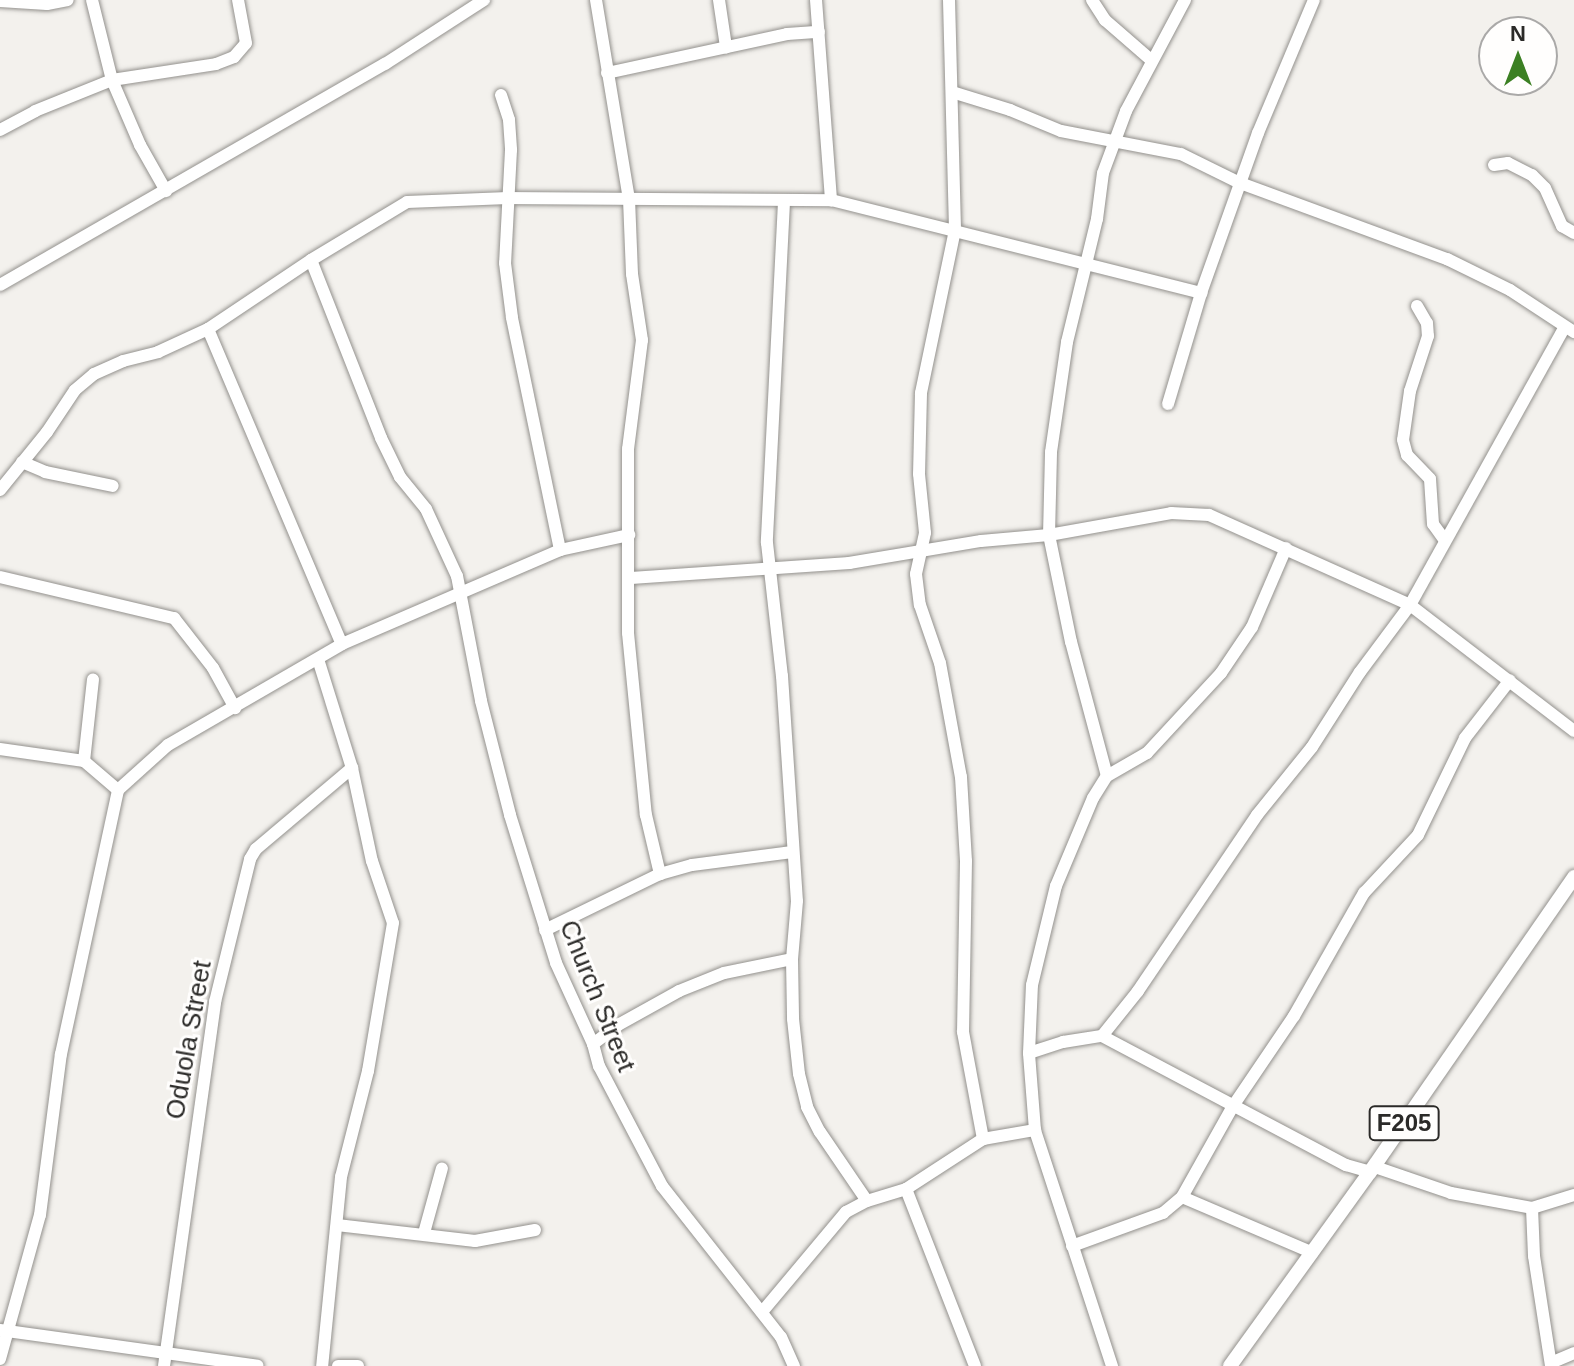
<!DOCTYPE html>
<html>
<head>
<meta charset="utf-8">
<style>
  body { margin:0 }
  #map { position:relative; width:1574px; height:1366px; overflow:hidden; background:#f3f1ed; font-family:Helvetica,sans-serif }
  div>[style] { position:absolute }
  .roads { filter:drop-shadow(0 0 2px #93918d) drop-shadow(0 0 2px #93918d) }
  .minor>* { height:12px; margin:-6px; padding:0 6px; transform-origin:6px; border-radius:6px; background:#fff }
  .major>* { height:14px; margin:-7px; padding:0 7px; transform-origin:7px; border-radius:7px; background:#fff }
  span { translate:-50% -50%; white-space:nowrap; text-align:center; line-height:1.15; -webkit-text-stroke:6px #fffefd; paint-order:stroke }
  .shield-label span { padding:2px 6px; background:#fffefd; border:2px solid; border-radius:6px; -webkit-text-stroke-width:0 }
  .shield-label { font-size:24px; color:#2b2a28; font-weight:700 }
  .street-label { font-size:26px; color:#2b2a28 }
  .north { position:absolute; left:1478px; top:16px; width:80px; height:80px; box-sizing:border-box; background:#fffefd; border:2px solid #aaa9a8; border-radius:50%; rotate:0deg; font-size:22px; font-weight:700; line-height:32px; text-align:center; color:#2b2a28 }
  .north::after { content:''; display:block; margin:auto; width:28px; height:36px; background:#3c8023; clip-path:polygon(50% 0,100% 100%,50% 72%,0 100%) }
</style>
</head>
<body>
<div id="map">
  <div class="roads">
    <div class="minor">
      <i style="left:92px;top:0;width:82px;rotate:76deg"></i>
      <i style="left:112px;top:80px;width:71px;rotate:66.7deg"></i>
      <i style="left:140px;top:145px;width:53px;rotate:60.5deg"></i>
      <i style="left:596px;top:0;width:202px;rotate:80.6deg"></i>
      <i style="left:629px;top:199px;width:75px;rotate:87.7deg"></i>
      <i style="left:632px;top:274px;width:67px;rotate:81.4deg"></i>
      <i style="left:642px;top:340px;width:110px;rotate:97.3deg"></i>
      <i style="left:628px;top:449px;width:184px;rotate:90deg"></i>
      <i style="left:628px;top:633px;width:183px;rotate:84.4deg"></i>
      <i style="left:646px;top:815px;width:61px;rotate:76.7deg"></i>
      <i style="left:719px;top:0;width:48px;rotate:81.5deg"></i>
      <i style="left:816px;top:0;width:201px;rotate:85.7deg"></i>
      <i style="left:949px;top:0;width:230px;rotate:88.5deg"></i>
      <i style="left:955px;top:230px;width:167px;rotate:101.8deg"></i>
      <i style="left:921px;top:393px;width:81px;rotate:91.4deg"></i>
      <i style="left:919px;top:474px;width:59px;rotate:84.2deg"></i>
      <i style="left:925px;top:533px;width:42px;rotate:102.4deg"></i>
      <i style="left:916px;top:574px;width:31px;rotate:83deg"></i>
      <i style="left:920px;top:605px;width:61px;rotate:71deg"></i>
      <i style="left:940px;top:663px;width:116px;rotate:79.6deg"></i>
      <i style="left:961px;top:777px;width:84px;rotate:86.6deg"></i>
      <i style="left:966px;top:861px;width:171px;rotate:91deg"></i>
      <i style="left:963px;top:1032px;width:109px;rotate:79.4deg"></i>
      <i style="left:1092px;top:0;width:24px;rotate:57deg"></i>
      <i style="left:1105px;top:20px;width:61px;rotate:41deg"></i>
      <i style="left:0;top:1px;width:47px;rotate:3.7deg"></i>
      <i style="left:47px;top:4px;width:21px;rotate:-11deg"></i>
      <i style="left:607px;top:73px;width:184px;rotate:-12.2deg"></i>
      <i style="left:787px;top:34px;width:32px;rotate:-4deg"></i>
      <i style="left:952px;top:92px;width:61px;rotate:17.2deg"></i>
      <i style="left:1010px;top:110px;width:55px;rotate:22.4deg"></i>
      <i style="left:1061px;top:131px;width:122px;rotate:10.9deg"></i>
      <i style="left:1181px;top:154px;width:66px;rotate:26.2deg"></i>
      <i style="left:1240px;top:183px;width:221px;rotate:20.2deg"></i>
      <i style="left:1447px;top:259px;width:70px;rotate:26.2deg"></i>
      <i style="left:1510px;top:290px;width:77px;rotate:33.3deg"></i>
      <i style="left:501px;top:95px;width:26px;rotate:72deg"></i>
      <i style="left:509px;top:120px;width:30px;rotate:86deg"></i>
      <i style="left:511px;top:150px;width:113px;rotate:93deg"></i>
      <i style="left:505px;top:263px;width:55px;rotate:82.7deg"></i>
      <i style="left:512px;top:318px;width:237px;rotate:78.3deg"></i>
      <i style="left:0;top:130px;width:40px;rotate:-28deg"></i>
      <i style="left:35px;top:111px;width:83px;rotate:-21.9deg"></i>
      <i style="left:112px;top:80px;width:105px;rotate:-8.7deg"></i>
      <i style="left:216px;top:64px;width:19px;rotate:-21deg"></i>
      <i style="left:234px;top:57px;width:18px;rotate:-49deg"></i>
      <i style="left:246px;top:43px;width:44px;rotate:-100.5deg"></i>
      <i style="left:1494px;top:165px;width:14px;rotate:-8deg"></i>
      <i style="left:1508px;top:163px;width:27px;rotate:27deg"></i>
      <i style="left:1532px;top:175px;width:18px;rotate:45deg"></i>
      <i style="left:1545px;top:188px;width:42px;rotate:65.9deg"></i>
      <i style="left:1562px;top:226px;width:14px;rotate:30deg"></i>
      <i style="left:784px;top:202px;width:341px;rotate:92.9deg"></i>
      <i style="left:767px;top:543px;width:134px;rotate:83.6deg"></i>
      <i style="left:782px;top:676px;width:225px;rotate:86.2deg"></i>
      <i style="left:797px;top:901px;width:58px;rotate:94.9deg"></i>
      <i style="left:792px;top:959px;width:60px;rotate:89deg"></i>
      <i style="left:793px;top:1019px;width:55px;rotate:83.8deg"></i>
      <i style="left:799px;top:1074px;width:34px;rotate:76deg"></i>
      <i style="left:807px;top:1107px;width:28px;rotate:63deg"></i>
      <i style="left:820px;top:1132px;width:83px;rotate:55.7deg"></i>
      <i style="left:311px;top:260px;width:191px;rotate:68.5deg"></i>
      <i style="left:381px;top:438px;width:43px;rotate:64deg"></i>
      <i style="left:400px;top:477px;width:41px;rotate:50.9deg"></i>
      <i style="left:426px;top:509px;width:74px;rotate:65.2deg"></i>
      <i style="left:457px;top:576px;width:127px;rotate:79.1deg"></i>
      <i style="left:481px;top:701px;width:118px;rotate:75.7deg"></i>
      <i style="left:510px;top:815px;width:155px;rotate:72.7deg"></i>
      <i style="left:556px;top:963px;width:89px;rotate:65.4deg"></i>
      <i style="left:593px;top:1044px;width:23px;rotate:75deg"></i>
      <i style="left:599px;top:1066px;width:136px;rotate:62.3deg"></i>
      <i style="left:662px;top:1186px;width:192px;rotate:51.8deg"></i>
      <i style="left:781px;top:1337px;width:32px;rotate:66deg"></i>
      <i style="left:0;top:285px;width:444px;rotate:-29.9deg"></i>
      <i style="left:385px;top:64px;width:118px;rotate:-32.9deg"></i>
      <i style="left:1417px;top:306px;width:20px;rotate:60deg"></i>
      <i style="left:1427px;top:323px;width:13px;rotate:86deg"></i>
      <i style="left:1428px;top:336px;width:58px;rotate:108.1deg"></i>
      <i style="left:1410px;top:391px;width:49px;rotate:98.1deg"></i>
      <i style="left:1403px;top:440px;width:16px;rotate:75deg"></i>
      <i style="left:1407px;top:455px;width:33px;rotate:46deg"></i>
      <i style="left:1430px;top:479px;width:45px;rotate:86.2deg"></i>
      <i style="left:1433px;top:524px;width:19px;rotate:54deg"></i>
      <i style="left:208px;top:329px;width:342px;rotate:67deg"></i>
      <i style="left:1168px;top:404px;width:116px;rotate:-73.4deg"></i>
      <i style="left:1201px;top:293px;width:170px;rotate:-70.4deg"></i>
      <i style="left:1258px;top:133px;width:144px;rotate:-67.2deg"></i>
      <i style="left:22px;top:462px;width:25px;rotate:23deg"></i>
      <i style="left:45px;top:472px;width:69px;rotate:11.6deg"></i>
      <i style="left:0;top:490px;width:75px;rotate:-51deg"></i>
      <i style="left:47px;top:432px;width:50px;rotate:-56.3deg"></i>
      <i style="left:75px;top:390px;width:25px;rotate:-40deg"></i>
      <i style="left:94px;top:374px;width:32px;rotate:-24deg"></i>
      <i style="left:123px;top:361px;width:36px;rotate:-14deg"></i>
      <i style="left:158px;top:352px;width:55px;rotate:-24.7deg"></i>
      <i style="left:208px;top:329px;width:124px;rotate:-33.8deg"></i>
      <i style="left:311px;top:260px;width:112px;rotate:-31.1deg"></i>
      <i style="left:407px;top:202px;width:101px;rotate:-2.3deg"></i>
      <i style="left:508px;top:198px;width:323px;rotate:0.4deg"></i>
      <i style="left:831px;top:200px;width:382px;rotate:14.1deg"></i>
      <i style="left:0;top:577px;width:179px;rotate:13.3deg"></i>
      <i style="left:174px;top:618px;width:63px;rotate:52deg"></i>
      <i style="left:213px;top:668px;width:46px;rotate:61.2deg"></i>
      <i style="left:631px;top:578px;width:219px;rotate:-3.9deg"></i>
      <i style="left:849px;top:563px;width:134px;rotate:-9.5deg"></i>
      <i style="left:981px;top:541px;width:68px;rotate:-5deg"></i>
      <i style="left:1049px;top:535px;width:124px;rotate:-10.2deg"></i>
      <i style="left:1171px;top:513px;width:38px;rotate:3deg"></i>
      <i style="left:1209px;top:515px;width:220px;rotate:24.1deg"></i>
      <i style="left:1410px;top:605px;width:207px;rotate:37.5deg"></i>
      <i style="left:318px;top:659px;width:114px;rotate:72.7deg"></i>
      <i style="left:352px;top:768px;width:95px;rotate:77.9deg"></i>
      <i style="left:372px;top:861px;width:65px;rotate:71.3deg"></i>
      <i style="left:393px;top:923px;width:150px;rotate:99.6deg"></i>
      <i style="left:368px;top:1071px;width:109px;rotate:104.3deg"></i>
      <i style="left:341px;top:1177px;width:190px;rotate:95.7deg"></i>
      <i style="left:0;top:749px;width:85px;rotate:8.1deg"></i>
      <i style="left:84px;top:761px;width:45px;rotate:40.5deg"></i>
      <i style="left:84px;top:761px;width:82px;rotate:-83.7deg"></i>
      <i style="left:1107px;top:776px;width:139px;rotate:-105deg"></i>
      <i style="left:1071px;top:642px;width:109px;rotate:-101.6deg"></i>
      <i style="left:1049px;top:535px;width:83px;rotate:-88.6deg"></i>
      <i style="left:1051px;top:452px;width:111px;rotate:-81.7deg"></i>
      <i style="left:1067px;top:342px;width:127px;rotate:-76.3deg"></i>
      <i style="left:1097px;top:219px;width:46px;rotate:-82.6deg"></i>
      <i style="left:1103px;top:173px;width:66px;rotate:-69.6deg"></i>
      <i style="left:1126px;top:111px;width:126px;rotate:-62deg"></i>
      <i style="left:545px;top:930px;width:128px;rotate:-26deg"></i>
      <i style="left:660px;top:874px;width:33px;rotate:-16deg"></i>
      <i style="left:692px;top:865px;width:101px;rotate:-7.4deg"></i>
      <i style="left:1102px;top:1036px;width:58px;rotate:-51.3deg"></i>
      <i style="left:1138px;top:991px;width:212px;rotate:-55.9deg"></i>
      <i style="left:1257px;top:815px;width:87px;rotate:-51deg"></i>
      <i style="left:1312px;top:747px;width:89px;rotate:-57.4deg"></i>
      <i style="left:1360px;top:672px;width:84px;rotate:-53.3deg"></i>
      <i style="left:1410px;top:605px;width:318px;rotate:-60.9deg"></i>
      <i style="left:593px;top:1044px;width:31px;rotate:-37deg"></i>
      <i style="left:618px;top:1025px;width:70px;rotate:-29.1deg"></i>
      <i style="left:679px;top:991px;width:48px;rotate:-21.8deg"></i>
      <i style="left:724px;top:973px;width:69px;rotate:-11.6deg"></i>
      <i style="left:1029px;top:1053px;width:36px;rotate:-18deg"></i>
      <i style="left:1063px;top:1042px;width:39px;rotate:-9deg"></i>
      <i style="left:1102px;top:1036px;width:276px;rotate:27.9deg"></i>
      <i style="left:1346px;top:1165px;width:25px;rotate:16deg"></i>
      <i style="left:1378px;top:1168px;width:77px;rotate:18.9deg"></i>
      <i style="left:1451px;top:1193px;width:82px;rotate:10.5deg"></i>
      <i style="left:1532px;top:1208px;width:44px;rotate:-17.2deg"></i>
      <i style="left:906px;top:1189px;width:190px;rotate:68.7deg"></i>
      <i style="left:1182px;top:1197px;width:142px;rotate:23.1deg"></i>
      <i style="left:1532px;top:1208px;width:48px;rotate:87.6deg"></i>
      <i style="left:1534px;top:1256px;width:111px;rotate:81.2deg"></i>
      <i style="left:337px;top:1225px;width:139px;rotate:6.6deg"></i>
      <i style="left:475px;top:1241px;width:61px;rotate:-10.4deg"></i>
      <i style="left:424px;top:1233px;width:67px;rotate:-74.5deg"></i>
      <i style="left:1072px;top:1246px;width:97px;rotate:-19.9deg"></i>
      <i style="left:1163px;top:1213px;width:25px;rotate:-40deg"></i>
      <i style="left:1182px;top:1197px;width:104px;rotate:-60.7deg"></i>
      <i style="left:1233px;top:1106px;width:109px;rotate:-55.9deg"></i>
      <i style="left:1294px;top:1016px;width:142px;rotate:-60.4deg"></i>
      <i style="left:1364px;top:893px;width:79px;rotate:-47deg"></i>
      <i style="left:1418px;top:835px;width:108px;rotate:-64.1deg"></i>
      <i style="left:1465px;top:738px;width:73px;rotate:-52.2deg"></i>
      <i style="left:762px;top:1312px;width:131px;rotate:-50deg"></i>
      <i style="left:846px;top:1212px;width:24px;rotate:-28deg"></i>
      <i style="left:867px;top:1201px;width:41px;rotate:-17.1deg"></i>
      <i style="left:906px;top:1189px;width:92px;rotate:-33deg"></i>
      <i style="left:983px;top:1139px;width:53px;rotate:-9.8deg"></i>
      <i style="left:0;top:1330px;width:260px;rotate:7.9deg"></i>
      <i style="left:0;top:1359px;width:149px;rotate:-74.5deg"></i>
      <i style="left:40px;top:1215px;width:162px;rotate:-82.6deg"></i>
      <i style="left:61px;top:1054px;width:270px;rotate:-77.8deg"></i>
      <i style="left:118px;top:790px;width:67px;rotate:-42deg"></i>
      <i style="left:168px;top:745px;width:201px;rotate:-30.1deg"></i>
      <i style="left:342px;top:644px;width:237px;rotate:-23.3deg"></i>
      <i style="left:560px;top:550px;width:71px;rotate:-12.3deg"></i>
      <i style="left:1553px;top:1362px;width:23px;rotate:-23deg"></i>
      <i style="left:164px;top:1366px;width:368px;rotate:-82deg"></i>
      <i style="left:215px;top:1002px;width:147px;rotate:-76.2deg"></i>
      <i style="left:250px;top:859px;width:12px;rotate:-59deg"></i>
      <i style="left:256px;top:849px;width:126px;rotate:-40.2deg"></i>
      <i style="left:338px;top:1366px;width:20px"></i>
      <i style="left:1112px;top:1366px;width:248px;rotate:-108.1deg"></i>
      <i style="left:1035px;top:1130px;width:77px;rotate:-94.5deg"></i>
      <i style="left:1029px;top:1053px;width:68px;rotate:-87.5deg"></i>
      <i style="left:1032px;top:985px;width:102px;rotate:-76.4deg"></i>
      <i style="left:1056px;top:886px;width:95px;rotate:-67.2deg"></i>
      <i style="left:1093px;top:798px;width:26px;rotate:-58deg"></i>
      <i style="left:1107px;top:776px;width:46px;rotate:-29.9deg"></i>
      <i style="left:1147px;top:753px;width:109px;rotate:-47.2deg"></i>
      <i style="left:1221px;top:673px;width:55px;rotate:-56deg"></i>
      <i style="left:1252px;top:627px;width:86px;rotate:-66.7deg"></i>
    </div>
    <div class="major">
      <i style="left:1230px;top:1366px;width:239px;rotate:-54.2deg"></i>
      <i style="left:1370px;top:1172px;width:359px;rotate:-55.3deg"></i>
    </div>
  </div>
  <div class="shield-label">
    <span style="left:1404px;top:1123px">F205</span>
  </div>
  <div class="street-label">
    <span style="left:597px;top:996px;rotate:68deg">Church Street</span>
    <span style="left:189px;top:1040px;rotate:-80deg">Oduola Street</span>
  </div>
  <div class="north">N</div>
</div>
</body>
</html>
